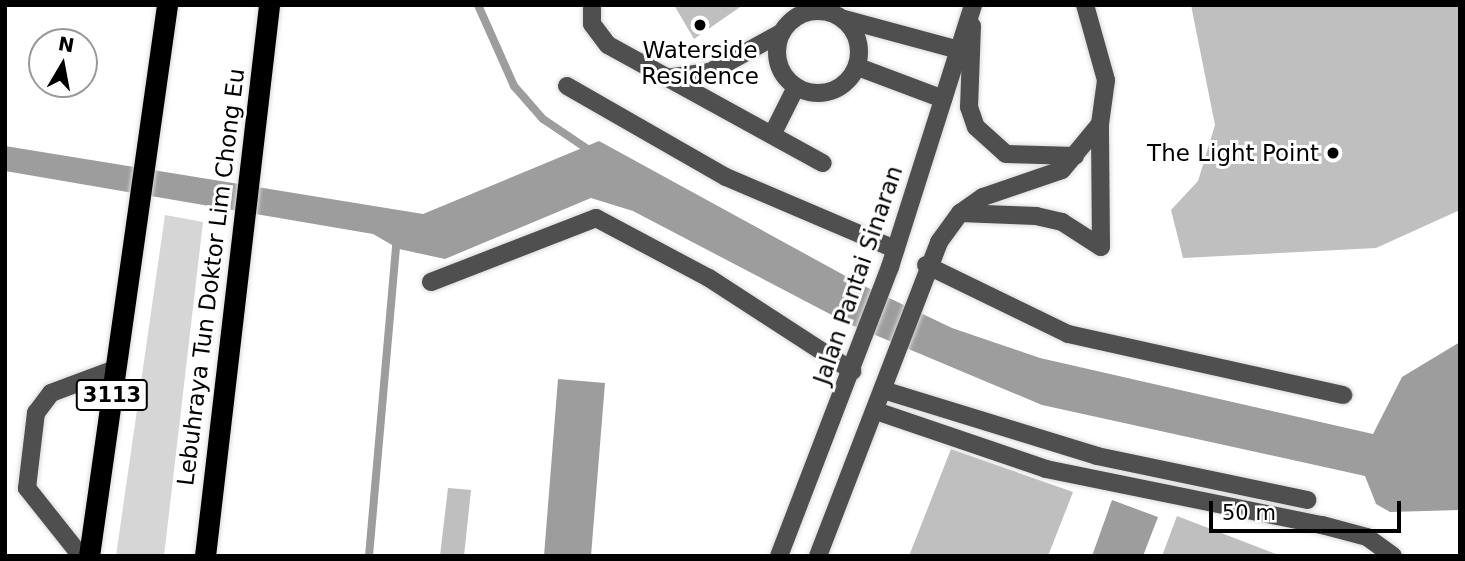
<!DOCTYPE html>
<html>
<head>
<meta charset="utf-8">
<style>
  body { margin:0 }
  #map { position:relative; width:1465px; height:561px; overflow:hidden; background:#fff; font-family:"DejaVu Sans",sans-serif }
  div>[style] { position:absolute }
  .green>* { inset:0; background:#d6d6d6 }
  .water>* { inset:0; background:#9d9d9d }
  .stream>* { height:8px; margin:-4px; padding:0 4px; transform-origin:4px; border-radius:4px; background:#9d9d9d }
  .building>* { inset:0; background:#bfbfbf }
  .roads { filter:drop-shadow(0 0 2px #dbdbdb) drop-shadow(0 0 2px #dbdbdb) }
  .minor>* { height:18px; margin:-9px; padding:0 9px; transform-origin:9px; border-radius:9px; background:#4f4f4f }
  .minor>.ring { margin:-9px; padding:0; box-sizing:content-box; background:none; border:18px solid #4f4f4f; border-radius:50% }
  .highway>* { height:21px; margin:-10.5px; padding:0 10.5px; transform-origin:10.5px; border-radius:10.5px; background:#000 }
  .dots>* { width:19px; height:19px; translate:-50% -50%; box-sizing:border-box; border:4px solid #fff; border-radius:50% }
  span { translate:-50% -50%; white-space:nowrap; text-align:center; line-height:1.15; -webkit-text-stroke:6px #fff; paint-order:stroke }
  .shield-label span { padding:2px 5px; background:#fff; border:2px solid; border-radius:5px; -webkit-text-stroke-width:0 }
  .shield-label { font-size:21px; color:#000; font-weight:700 }
  .poi-label { font-size:23px; color:#000 }
  .right { translate:-100% -50%; text-align:right }
  .street-label { font-size:23px; color:#000 }
  .frame { position:absolute; inset:0; border:7px solid #000; pointer-events:none }
  .north { position:absolute; left:28px; top:28px; width:70px; height:70px; box-sizing:border-box; background:#fff; border:2px solid #999; border-radius:50%; rotate:10deg; font-size:19px; font-weight:700; line-height:28px; text-align:center; color:#000 }
  .north::after { content:''; display:block; margin:auto; width:24px; height:32px; background:#000; clip-path:polygon(50% 0,100% 100%,50% 72%,0 100%) }
  .scale { position:absolute; left:1209px; top:501px; width:192px; height:32px; box-sizing:border-box; border:4px solid #000; border-top:0; padding-left:9px; font-size:21px; line-height:24px; white-space:nowrap; color:#000; -webkit-text-stroke:5px #fff; paint-order:stroke }
</style>
</head>
<body>
<div id="map">
  <div class="green">
    <i style="clip-path:polygon(165px 215px,203px 222px,164px 556px,116px 556px)"></i>
  </div>
  <div class="water">
    <i style="clip-path:polygon(599px 141px,862px 285px,952px 328px,1040px 358px,1373px 434px,1402px 377px,1460px 342px,1460px 510px,1390px 512px,1376px 504px,1365px 476px,1042px 405px,849px 324px,633px 211px,591px 198px,445px 259px,399px 249px,373px 234px,5px 171px,5px 146px,423px 214px)"></i>
    <i style="clip-path:polygon(558px 379px,605px 383px,591px 556px,544px 556px)"></i>
    <i style="clip-path:polygon(1112px 500px,1158px 517px,1143px 556px,1092px 556px)"></i>
  </div>
  <div class="stream">
    <i style="left:478px;top:5px;width:89px;rotate:66deg"></i>
    <i style="left:514px;top:86px;width:44px;rotate:48.7deg"></i>
    <i style="left:543px;top:119px;width:55px;rotate:34deg"></i>
    <i style="left:369px;top:556px;width:318px;rotate:-85deg"></i>
  </div>
  <div class="building">
    <i style="clip-path:polygon(674px 5px,743px 5px,694px 39px)"></i>
    <i style="clip-path:polygon(1191px 5px,1460px 5px,1460px 210px,1376px 248px,1183px 258px,1171px 210px,1198px 181px,1215px 125px)"></i>
    <i style="clip-path:polygon(951px 449px,1073px 492px,1048px 556px,909px 556px)"></i>
    <i style="clip-path:polygon(448px 488px,471px 490px,464px 556px,440px 556px)"></i>
    <i style="clip-path:polygon(1177px 516px,1276px 554px,1276px 556px,1162px 556px)"></i>
  </div>
  <div class="roads">
    <div class="minor">
      <i style="left:592px;top:5px;width:19px;rotate:90deg"></i>
      <i style="left:592px;top:24px;width:26px;rotate:53deg"></i>
      <i style="left:608px;top:45px;width:245px;rotate:28.8deg"></i>
      <i class="ring" style="left:777px;top:11px;width:64px;height:64px"></i>
      <i style="left:844px;top:19px;width:119px;rotate:15.1deg"></i>
      <i style="left:972px;top:26px;width:81px;rotate:92.1deg"></i>
      <i style="left:969px;top:107px;width:21px;rotate:71deg"></i>
      <i style="left:976px;top:127px;width:40px;rotate:42deg"></i>
      <i style="left:1006px;top:154px;width:69px;rotate:1.7deg"></i>
      <i style="left:858px;top:67px;width:91px;rotate:20.6deg"></i>
      <i style="left:666px;top:78px;width:44px;rotate:-7.8deg"></i>
      <i style="left:710px;top:72px;width:81px;rotate:-28.8deg"></i>
      <i style="left:567px;top:86px;width:183px;rotate:29.8deg"></i>
      <i style="left:726px;top:177px;width:184px;rotate:23.1deg"></i>
      <i style="left:772px;top:135px;width:54px;rotate:-63.4deg"></i>
      <i style="left:960px;top:213px;width:76px;rotate:2.3deg"></i>
      <i style="left:1036px;top:216px;width:27px;rotate:13deg"></i>
      <i style="left:1062px;top:222px;width:46px;rotate:32.7deg"></i>
      <i style="left:1101px;top:247px;width:119px;rotate:-90.5deg"></i>
      <i style="left:926px;top:265px;width:158px;rotate:25.9deg"></i>
      <i style="left:1068px;top:334px;width:282px;rotate:12.5deg"></i>
      <i style="left:431px;top:282px;width:177px;rotate:-21.2deg"></i>
      <i style="left:596px;top:218px;width:128px;rotate:28deg"></i>
      <i style="left:709px;top:278px;width:171px;rotate:33deg"></i>
      <i style="left:883px;top:390px;width:224px;rotate:17.1deg"></i>
      <i style="left:1097px;top:456px;width:215px;rotate:11.8deg"></i>
      <i style="left:876px;top:411px;width:180px;rotate:18.8deg"></i>
      <i style="left:1046px;top:469px;width:282px;rotate:11.5deg"></i>
      <i style="left:1322px;top:525px;width:47px;rotate:14.9deg"></i>
      <i style="left:1367px;top:537px;width:32px;rotate:36deg"></i>
      <i style="left:81px;top:556px;width:87px;rotate:-128.5deg"></i>
      <i style="left:27px;top:488px;width:76px;rotate:-83.2deg"></i>
      <i style="left:36px;top:413px;width:25px;rotate:-53deg"></i>
      <i style="left:51px;top:393px;width:68px;rotate:-20.6deg"></i>
      <i style="left:779px;top:556px;width:310px;rotate:-69deg"></i>
      <i style="left:890px;top:267px;width:275px;rotate:-72.4deg"></i>
      <i style="left:818px;top:556px;width:337px;rotate:-68.9deg"></i>
      <i style="left:939px;top:242px;width:36px;rotate:-54deg"></i>
      <i style="left:960px;top:213px;width:28px;rotate:-35deg"></i>
      <i style="left:983px;top:197px;width:83px;rotate:-18.9deg"></i>
      <i style="left:1062px;top:170px;width:60px;rotate:-50.4deg"></i>
      <i style="left:1100px;top:124px;width:44px;rotate:-82.2deg"></i>
      <i style="left:1106px;top:80px;width:78px;rotate:-105.6deg"></i>
    </div>
    <div class="highway">
      <i style="left:89px;top:556px;width:556px;rotate:-81.94deg"></i>
      <i style="left:205px;top:556px;width:555px;rotate:-83.37deg"></i>
    </div>
  </div>
  <div class="dots">
    <i style="left:700px;top:25px;background:#000"></i>
    <i style="left:1333px;top:153px;background:#000"></i>
  </div>
  <div class="shield-label">
    <span style="left:112px;top:395px">3113</span>
  </div>
  <div class="poi-label">
    <span style="left:700px;top:63px">Waterside<br>Residence</span>
    <span class="right" style="left:1319px;top:153px">The Light Point</span>
  </div>
  <div class="street-label">
    <span style="left:858px;top:275px;rotate:-71deg">Jalan Pantai Sinaran</span>
    <span style="left:211px;top:277px;rotate:-83deg">Lebuhraya Tun Doktor Lim Chong Eu</span>
  </div>
  <div class="frame"></div>
  <div class="north">N</div>
  <div class="scale">50 m</div>
</div>
</body>
</html>
